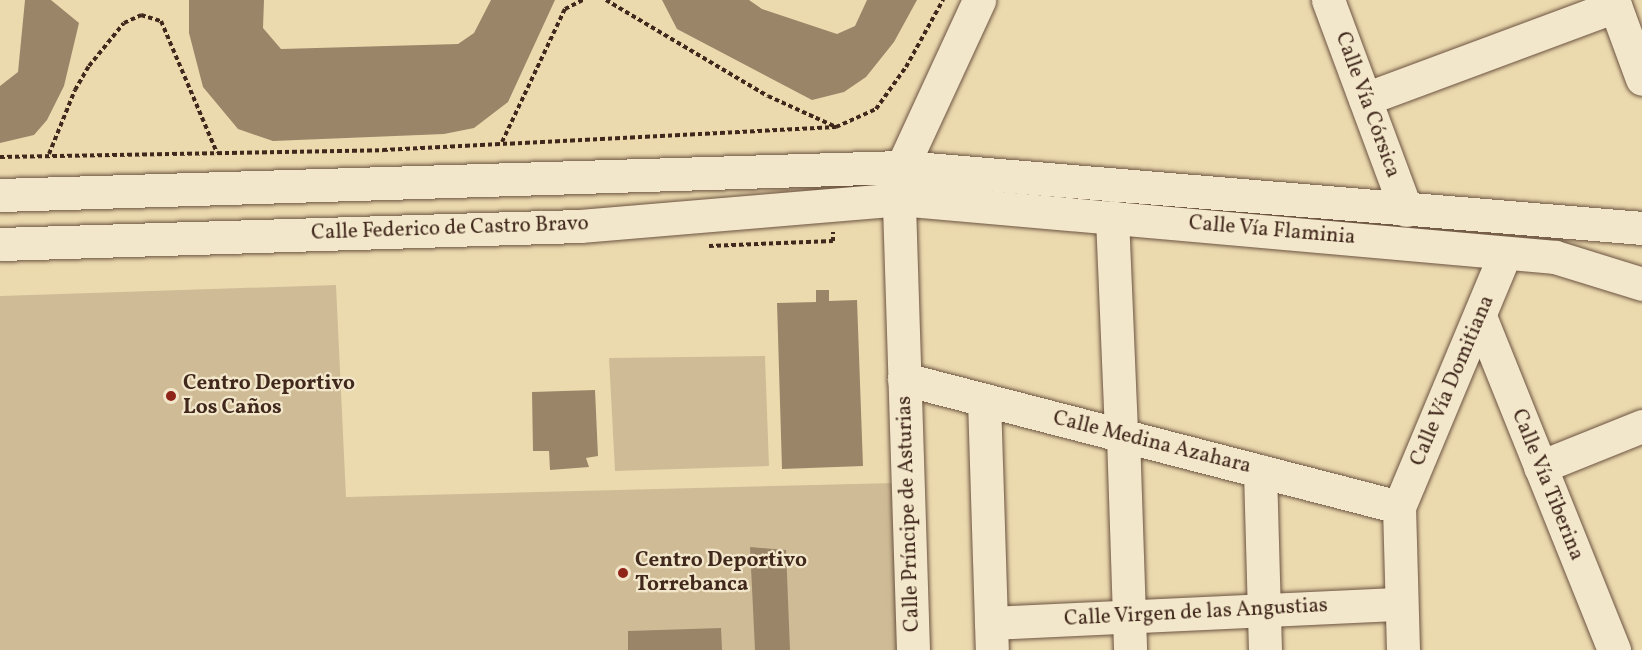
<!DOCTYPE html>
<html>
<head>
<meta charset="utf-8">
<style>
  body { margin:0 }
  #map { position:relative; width:1642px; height:650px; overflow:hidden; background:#ecdaaf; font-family:Vollkorn,serif }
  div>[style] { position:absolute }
  .green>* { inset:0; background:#cfbc96 }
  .building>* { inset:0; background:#9a8568 }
  .path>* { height:4px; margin-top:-2px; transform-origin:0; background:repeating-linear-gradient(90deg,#41281c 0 4.5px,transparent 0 7.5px) }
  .roads { filter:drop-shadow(0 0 2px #6c5441) drop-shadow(0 0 2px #6c5441) }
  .minor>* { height:33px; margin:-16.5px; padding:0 16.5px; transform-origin:16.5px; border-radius:16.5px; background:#f3e7cb }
  .dots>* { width:16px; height:16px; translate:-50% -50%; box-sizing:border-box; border:3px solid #f3e7cb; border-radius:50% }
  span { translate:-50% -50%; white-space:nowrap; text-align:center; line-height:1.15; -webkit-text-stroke:4.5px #f3e7cb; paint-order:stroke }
  .street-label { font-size:21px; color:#41281c }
  .poi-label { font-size:21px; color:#41281c; font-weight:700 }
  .left { translate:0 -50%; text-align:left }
</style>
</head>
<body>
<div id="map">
  <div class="green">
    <i style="clip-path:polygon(336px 285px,346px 497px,894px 483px,898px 650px,0 650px,0 296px)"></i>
    <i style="clip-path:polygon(765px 356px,769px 466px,615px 471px,609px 358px)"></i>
  </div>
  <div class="building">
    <i style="clip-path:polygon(25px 0,51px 0,79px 23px,64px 86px,47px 120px,34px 135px,0 143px,0 86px,18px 72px)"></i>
    <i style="clip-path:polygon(189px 0,264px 0,263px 28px,281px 49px,458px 44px,474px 33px,491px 0,555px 0,508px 102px,474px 128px,444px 134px,273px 141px,238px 129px,203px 87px,189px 33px)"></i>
    <i style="clip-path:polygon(662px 0,749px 0,762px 9px,837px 34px,855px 26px,867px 0,917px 0,894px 42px,866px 77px,844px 92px,812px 100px,677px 29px)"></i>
    <i style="clip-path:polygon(816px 290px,829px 290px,829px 301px,857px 300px,863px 466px,782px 469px,777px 303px,816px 302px)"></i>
    <i style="clip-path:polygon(595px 390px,598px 456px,586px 458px,589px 467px,550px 470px,549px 451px,533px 451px,532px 392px)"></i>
    <i style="clip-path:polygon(750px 547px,786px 550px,790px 650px,755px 650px)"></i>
    <i style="clip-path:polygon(721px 628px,722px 650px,628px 650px,628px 631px)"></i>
  </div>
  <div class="path">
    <i style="left:606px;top:0;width:188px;rotate:30.7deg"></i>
    <i style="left:768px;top:96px;width:75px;rotate:24.5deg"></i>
    <i style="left:502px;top:142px;width:147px;rotate:-64.7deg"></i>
    <i style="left:565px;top:9px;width:20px;rotate:-27deg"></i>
    <i style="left:49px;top:154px;width:69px;rotate:-67.9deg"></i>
    <i style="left:75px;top:90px;width:28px;rotate:-60deg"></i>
    <i style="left:89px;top:66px;width:55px;rotate:-50.9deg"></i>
    <i style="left:124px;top:23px;width:19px;rotate:-25deg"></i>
    <i style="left:141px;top:15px;width:21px;rotate:17deg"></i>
    <i style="left:161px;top:21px;width:143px;rotate:67deg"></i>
    <i style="left:0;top:157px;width:383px;rotate:-1deg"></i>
    <i style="left:383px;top:150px;width:454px;rotate:-2.9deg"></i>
    <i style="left:836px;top:127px;width:44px;rotate:-24.2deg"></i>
    <i style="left:876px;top:109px;width:52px;rotate:-54.5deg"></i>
    <i style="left:906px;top:67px;width:77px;rotate:-61.1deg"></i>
    <i style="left:709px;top:246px;width:124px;rotate:-2.3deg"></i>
    <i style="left:833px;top:241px;width:9px;rotate:-90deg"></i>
  </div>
  <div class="roads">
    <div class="minor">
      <i style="left:1328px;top:0;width:224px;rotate:69.6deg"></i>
      <i style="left:1613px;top:0;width:84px;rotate:69.8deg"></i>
      <i style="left:1365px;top:99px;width:267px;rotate:-20.4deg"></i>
      <i style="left:0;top:195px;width:902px;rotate:-1.78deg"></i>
      <i style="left:902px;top:167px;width:743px;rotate:4.71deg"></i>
      <i style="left:1112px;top:217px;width:218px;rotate:87.6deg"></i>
      <i style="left:0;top:244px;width:580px;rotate:-1.78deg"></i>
      <i style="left:580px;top:226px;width:320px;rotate:-4.8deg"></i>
      <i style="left:899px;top:199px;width:659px;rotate:5.05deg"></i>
      <i style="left:1555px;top:257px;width:91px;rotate:17.2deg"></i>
      <i style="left:1481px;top:319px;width:357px;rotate:68.1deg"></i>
      <i style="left:904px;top:379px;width:511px;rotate:14.5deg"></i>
      <i style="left:984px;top:400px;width:250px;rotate:88.2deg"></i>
      <i style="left:1123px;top:436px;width:214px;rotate:88.1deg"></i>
      <i style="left:1540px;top:467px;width:110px;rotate:-21.9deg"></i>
      <i style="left:1260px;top:471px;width:179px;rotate:88.4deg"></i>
      <i style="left:991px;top:623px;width:410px;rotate:-2.7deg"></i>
      <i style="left:913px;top:650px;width:451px;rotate:-91.8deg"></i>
      <i style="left:899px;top:199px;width:32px;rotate:-85deg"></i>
      <i style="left:902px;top:167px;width:184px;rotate:-65.2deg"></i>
      <i style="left:1403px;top:650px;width:143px;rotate:-91.6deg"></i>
      <i style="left:1399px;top:507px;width:274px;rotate:-67.3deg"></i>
    </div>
  </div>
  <div class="dots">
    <i style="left:171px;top:396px;background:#8f2418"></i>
    <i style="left:623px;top:573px;background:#8f2418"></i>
  </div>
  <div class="street-label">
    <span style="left:1367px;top:105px;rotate:70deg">Calle Vía Córsica</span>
    <span style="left:450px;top:229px;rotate:-2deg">Calle Federico de Castro Bravo</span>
    <span style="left:1272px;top:231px;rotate:5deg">Calle Vía Flaminia</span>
    <span style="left:1453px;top:381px;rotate:-67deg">Calle Vía Domitiana</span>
    <span style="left:1152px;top:443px;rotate:14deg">Calle Medina Azahara</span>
    <span style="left:1547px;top:485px;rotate:68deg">Calle Vía Tiberina</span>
    <span style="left:909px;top:514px;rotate:-92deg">Calle Príncipe de Asturias</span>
    <span style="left:1196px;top:613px;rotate:-3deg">Calle Virgen de las Angustias</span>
  </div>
  <div class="poi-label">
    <span class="left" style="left:183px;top:396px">Centro Deportivo<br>Los Caños</span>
    <span class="left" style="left:635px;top:573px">Centro Deportivo<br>Torrebanca</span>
  </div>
</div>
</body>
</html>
